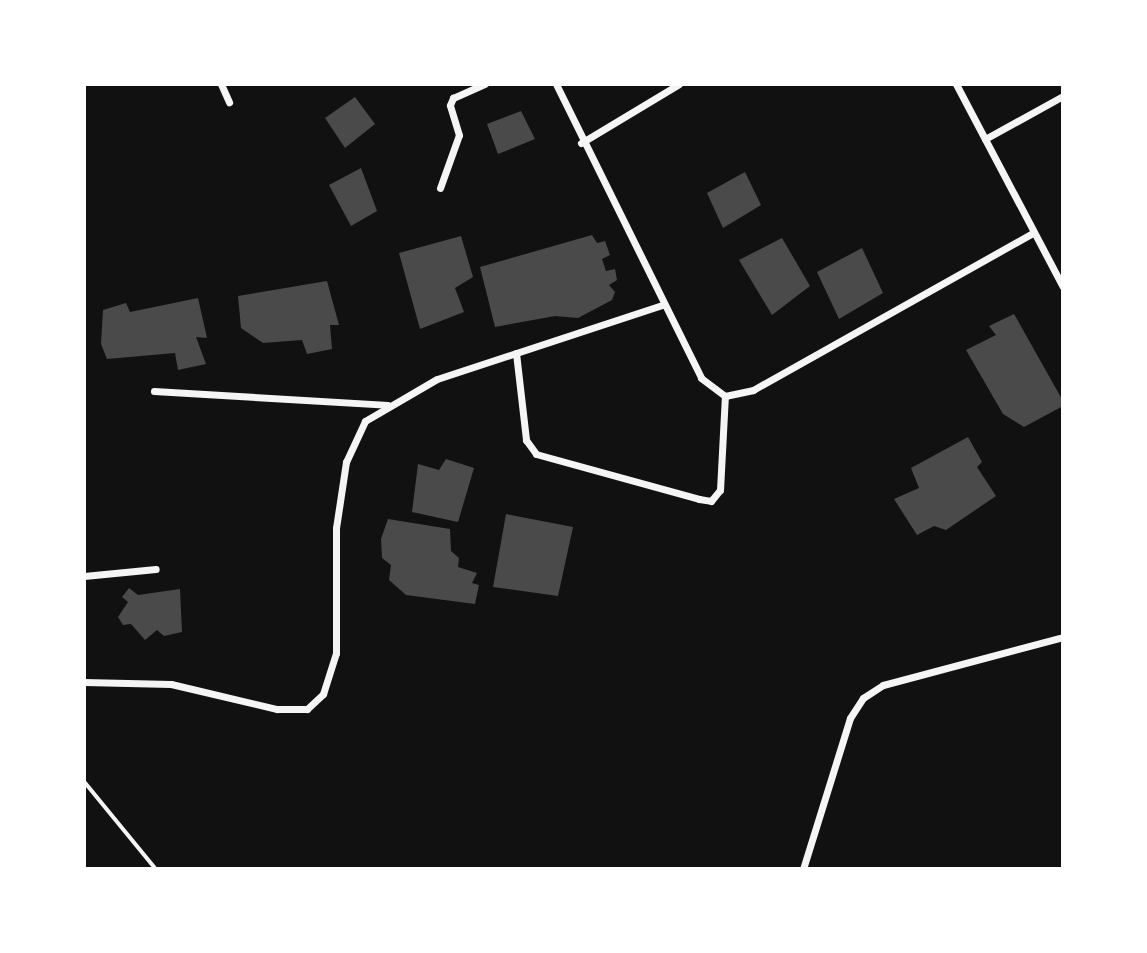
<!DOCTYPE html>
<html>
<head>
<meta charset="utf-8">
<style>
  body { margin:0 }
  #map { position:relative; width:1147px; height:953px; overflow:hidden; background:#111; font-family:Figtree,sans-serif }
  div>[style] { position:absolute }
  .building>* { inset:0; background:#4a4a4a }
  .path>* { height:3.5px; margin:-1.75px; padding:0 1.75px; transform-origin:1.75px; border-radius:1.75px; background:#f5f5f5 }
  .minor>* { height:7px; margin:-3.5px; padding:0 3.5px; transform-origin:3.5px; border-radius:3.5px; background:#f5f5f5 }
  span { translate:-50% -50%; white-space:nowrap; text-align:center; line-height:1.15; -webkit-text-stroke:5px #fff; paint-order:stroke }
  .frame { position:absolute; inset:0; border:86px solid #fff; pointer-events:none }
</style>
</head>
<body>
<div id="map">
  <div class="building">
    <i style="clip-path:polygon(355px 97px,375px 124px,345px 148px,325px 118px)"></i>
    <i style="clip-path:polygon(521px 111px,535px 139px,498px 154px,487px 124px)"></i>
    <i style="clip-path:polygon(361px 168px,377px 211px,351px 226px,329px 185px)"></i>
    <i style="clip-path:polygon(745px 172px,761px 205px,723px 228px,707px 193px)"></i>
    <i style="clip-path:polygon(592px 235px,597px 243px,605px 241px,610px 255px,602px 259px,606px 271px,615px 269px,617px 280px,609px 285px,615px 292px,612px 300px,578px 318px,555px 316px,495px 327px,480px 267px)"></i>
    <i style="clip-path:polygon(461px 236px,473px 277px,455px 288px,464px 312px,420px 329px,399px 253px)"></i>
    <i style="clip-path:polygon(782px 238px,810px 286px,772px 315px,739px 260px)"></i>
    <i style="clip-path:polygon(862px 248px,883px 293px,839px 319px,817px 272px)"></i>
    <i style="clip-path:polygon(327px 281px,339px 325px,330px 325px,332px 349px,307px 354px,302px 340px,263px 343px,241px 328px,238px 296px)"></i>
    <i style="clip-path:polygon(198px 298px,207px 338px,196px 337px,206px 364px,178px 370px,175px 353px,107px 359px,101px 344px,103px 310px,126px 303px,130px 312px)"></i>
    <i style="clip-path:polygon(1014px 314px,1063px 401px,1063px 406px,1024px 427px,1003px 414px,966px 350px,996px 335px,989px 326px)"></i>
    <i style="clip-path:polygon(968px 437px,982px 462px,977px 467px,996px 496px,946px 530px,934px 526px,917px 535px,894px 499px,919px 488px,911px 468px)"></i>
    <i style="clip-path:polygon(446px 459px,474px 468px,458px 522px,412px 512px,418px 464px,439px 470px)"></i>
    <i style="clip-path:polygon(506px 514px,573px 527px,558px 596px,493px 587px)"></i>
    <i style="clip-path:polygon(388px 519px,450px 529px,451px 551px,459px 558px,458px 567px,477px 573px,472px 583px,479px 585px,475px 604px,406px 595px,389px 580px,391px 565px,382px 558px,381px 539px)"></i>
    <i style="clip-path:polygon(129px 588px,138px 595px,180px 589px,182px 632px,164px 636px,157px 630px,145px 640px,131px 624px,123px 625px,118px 617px,128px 602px,122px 597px)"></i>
  </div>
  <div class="path">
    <i style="left:84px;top:781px;width:114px;rotate:50.7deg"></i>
  </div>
  <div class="minor">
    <i style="left:221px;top:84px;width:20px;rotate:66deg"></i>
    <i style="left:556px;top:84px;width:328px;rotate:63.7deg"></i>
    <i style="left:701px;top:378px;width:30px;rotate:37deg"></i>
    <i style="left:725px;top:396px;width:29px;rotate:-12deg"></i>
    <i style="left:753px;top:390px;width:322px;rotate:-29.3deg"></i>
    <i style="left:956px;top:84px;width:229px;rotate:62.2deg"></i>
    <i style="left:985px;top:139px;width:89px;rotate:-28.9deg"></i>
    <i style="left:581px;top:143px;width:114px;rotate:-31deg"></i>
    <i style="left:440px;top:188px;width:56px;rotate:-70.3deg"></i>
    <i style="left:459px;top:135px;width:31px;rotate:-107deg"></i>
    <i style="left:450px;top:105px;width:8px;rotate:-67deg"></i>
    <i style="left:453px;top:98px;width:35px;rotate:-24deg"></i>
    <i style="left:516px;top:353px;width:88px;rotate:83.4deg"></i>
    <i style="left:526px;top:440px;width:17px;rotate:54deg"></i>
    <i style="left:536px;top:454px;width:169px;rotate:15.4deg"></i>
    <i style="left:699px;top:499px;width:12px;rotate:9deg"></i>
    <i style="left:711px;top:501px;width:14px;rotate:-51deg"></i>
    <i style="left:720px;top:490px;width:94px;rotate:-87deg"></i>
    <i style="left:154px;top:391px;width:234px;rotate:3.4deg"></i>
    <i style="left:84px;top:576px;width:72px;rotate:-5.6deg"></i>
    <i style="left:84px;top:682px;width:87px;rotate:1.3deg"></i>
    <i style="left:171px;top:684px;width:109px;rotate:13.3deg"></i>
    <i style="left:277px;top:709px;width:30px"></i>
    <i style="left:307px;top:709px;width:22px;rotate:-43deg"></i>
    <i style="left:323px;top:694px;width:43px;rotate:-72.4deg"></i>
    <i style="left:336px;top:653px;width:125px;rotate:-90deg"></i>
    <i style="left:336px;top:528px;width:67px;rotate:-81.4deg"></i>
    <i style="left:346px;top:462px;width:45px;rotate:-65.1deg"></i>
    <i style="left:365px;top:421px;width:83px;rotate:-30.3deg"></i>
    <i style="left:437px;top:379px;width:237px;rotate:-18.2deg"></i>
    <i style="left:803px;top:869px;width:158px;rotate:-72.7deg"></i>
    <i style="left:850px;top:718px;width:24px;rotate:-57deg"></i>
    <i style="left:863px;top:698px;width:24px;rotate:-33deg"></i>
    <i style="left:883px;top:685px;width:186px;rotate:-14.9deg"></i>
  </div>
  <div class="frame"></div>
</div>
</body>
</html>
